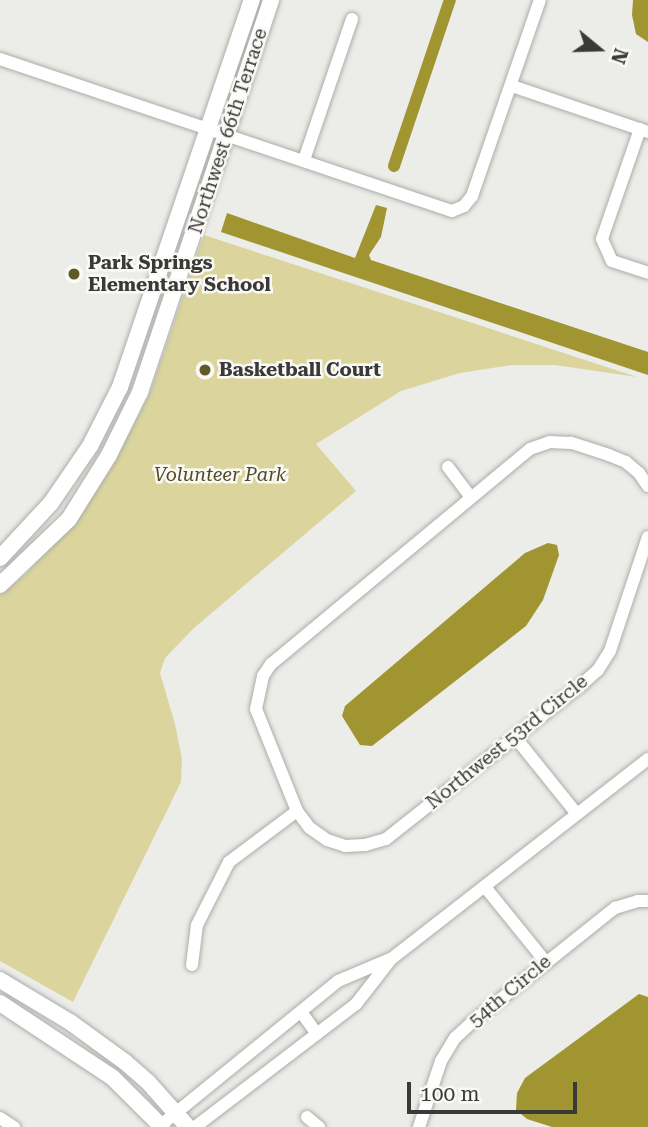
<!DOCTYPE html>
<html>
<head>
<meta charset="utf-8">
<style>
  body { margin:0 }
  #map { position:relative; width:648px; height:1127px; overflow:hidden; background:#ecece8; font-family:"Roboto Serif",serif }
  div>[style] { position:absolute }
  .green>* { inset:0; background:#dbd59d }
  .water>* { inset:0; background:#a19532 }
  .canal>* { height:12px; margin:-6px; padding:0 6px; transform-origin:6px; border-radius:6px; background:#a19532 }
  .roads { filter:drop-shadow(0 0 2px #acaca9) drop-shadow(0 0 2px #acaca9) }
  .minor>* { height:12px; margin:-6px; padding:0 6px; transform-origin:6px; border-radius:6px; background:#fff }
  .tertiary>* { height:16px; margin:-8px; padding:0 8px; transform-origin:8px; border-radius:8px; background:#fff }
  .dots>* { width:19px; height:19px; translate:-50% -50%; box-sizing:border-box; border:4px solid #faf9f6; border-radius:50% }
  span { translate:-50% -50%; white-space:nowrap; text-align:center; line-height:1.15; -webkit-text-stroke:5px #faf9f6; paint-order:stroke }
  .street-label { font-size:19px; color:#393938 }
  .poi-label { font-size:19px; color:#393938; font-weight:700 }
  .left { translate:0 -50%; text-align:left }
  .park-label { font-size:19px; color:#504b22; font-style:italic }
  .north { position:absolute; left:564px; top:14px; width:70px; height:70px; -webkit-text-stroke:5px #faf9f6; paint-order:stroke; rotate:109deg; font-size:19px; font-weight:700; line-height:28px; text-align:center; color:#393938 }
  .north::after { content:''; display:block; margin:auto; width:24px; height:32px; background:#393938; clip-path:polygon(50% 0,100% 100%,50% 72%,0 100%) }
  .scale { position:absolute; left:407px; top:1082px; width:170px; height:32px; box-sizing:border-box; border:4px solid #393938; border-top:0; padding-left:9px; font-size:21px; line-height:24px; white-space:nowrap; color:#393938; -webkit-text-stroke:5px #faf9f6; paint-order:stroke }
</style>
</head>
<body>
<div id="map">
  <div class="green">
    <i style="clip-path:polygon(204px 235px,637px 377px,555px 365px,512px 365px,460px 373px,401px 391px,316px 444px,356px 491px,194px 628px,165px 658px,160px 673px,175px 724px,182px 759px,181px 782px,73px 1002px,0 961px,0 595px,25px 575px,65px 532px,132px 429px,151px 390px)"></i>
  </div>
  <div class="water">
    <i style="clip-path:polygon(633px 0,648px 0,648px 42px,636px 34px,632px 15px)"></i>
    <i style="clip-path:polygon(376px 205px,387px 208px,381px 237px,369px 255px,371px 260px,648px 352px,648px 375px,221px 232px,227px 213px,355px 258px)"></i>
    <i style="clip-path:polygon(548px 543px,557px 545px,559px 555px,543px 600px,526px 626px,372px 746px,360px 745px,342px 716px,345px 706px,525px 553px)"></i>
    <i style="clip-path:polygon(639px 994px,648px 997px,648px 1127px,552px 1127px,527px 1119px,516px 1110px,517px 1093px,525px 1078px)"></i>
  </div>
  <div class="canal">
    <i style="left:394px;top:166px;width:175px;rotate:-71.4deg"></i>
  </div>
  <div class="roads">
    <div class="minor">
      <i style="left:0;top:59px;width:477px;rotate:18.6deg"></i>
      <i style="left:452px;top:211px;width:13px;rotate:-23deg"></i>
      <i style="left:464px;top:206px;width:13px;rotate:-51deg"></i>
      <i style="left:472px;top:196px;width:207px;rotate:-70.9deg"></i>
      <i style="left:512px;top:86px;width:144px;rotate:18.7deg"></i>
      <i style="left:640px;top:129px;width:116px;rotate:109.1deg"></i>
      <i style="left:602px;top:239px;width:24px;rotate:66deg"></i>
      <i style="left:612px;top:261px;width:38px;rotate:18deg"></i>
      <i style="left:304px;top:160px;width:149px;rotate:-71.2deg"></i>
      <i style="left:448px;top:467px;width:36px;rotate:53deg"></i>
      <i style="left:648px;top:486px;width:16px;rotate:-125deg"></i>
      <i style="left:639px;top:473px;width:17px;rotate:-140deg"></i>
      <i style="left:626px;top:462px;width:18px;rotate:-158deg"></i>
      <i style="left:609px;top:455px;width:40px;rotate:-162deg"></i>
      <i style="left:571px;top:443px;width:21px;rotate:-177deg"></i>
      <i style="left:550px;top:442px;width:21px;rotate:161deg"></i>
      <i style="left:530px;top:449px;width:337px;rotate:140.3deg"></i>
      <i style="left:271px;top:664px;width:14px;rotate:124deg"></i>
      <i style="left:263px;top:676px;width:34px;rotate:102deg"></i>
      <i style="left:256px;top:709px;width:110px;rotate:68.1deg"></i>
      <i style="left:297px;top:811px;width:21px;rotate:53deg"></i>
      <i style="left:310px;top:828px;width:21px;rotate:35deg"></i>
      <i style="left:327px;top:840px;width:19px;rotate:18deg"></i>
      <i style="left:345px;top:846px;width:20px;rotate:-3deg"></i>
      <i style="left:365px;top:845px;width:22px;rotate:-16deg"></i>
      <i style="left:386px;top:839px;width:247px;rotate:-38.3deg"></i>
      <i style="left:580px;top:686px;width:24px;rotate:-42deg"></i>
      <i style="left:598px;top:670px;width:22px;rotate:-58deg"></i>
      <i style="left:610px;top:651px;width:120px;rotate:-71.6deg"></i>
      <i style="left:515px;top:737px;width:97px;rotate:51.2deg"></i>
      <i style="left:485px;top:887px;width:95px;rotate:51deg"></i>
      <i style="left:192px;top:965px;width:40px;rotate:-82.9deg"></i>
      <i style="left:197px;top:925px;width:71px;rotate:-63.1deg"></i>
      <i style="left:229px;top:862px;width:85px;rotate:-36.9deg"></i>
      <i style="left:301px;top:1012px;width:27px;rotate:54deg"></i>
      <i style="left:307px;top:1117px;width:16px;rotate:40deg"></i>
      <i style="left:0;top:1118px;width:17px;rotate:33deg"></i>
      <i style="left:161px;top:1125px;width:228px;rotate:-39.1deg"></i>
      <i style="left:338px;top:981px;width:56px;rotate:-22.9deg"></i>
      <i style="left:195px;top:1127px;width:203px;rotate:-37.4deg"></i>
      <i style="left:356px;top:1004px;width:57px;rotate:-52.1deg"></i>
      <i style="left:391px;top:959px;width:326px;rotate:-37.9deg"></i>
      <i style="left:419px;top:1127px;width:70px;rotate:-71.6deg"></i>
      <i style="left:441px;top:1061px;width:27px;rotate:-59deg"></i>
      <i style="left:455px;top:1038px;width:23px;rotate:-43deg"></i>
      <i style="left:472px;top:1022px;width:183px;rotate:-38.6deg"></i>
      <i style="left:615px;top:908px;width:24px;rotate:-17deg"></i>
      <i style="left:638px;top:901px;width:10px"></i>
    </div>
    <div class="tertiary">
      <i style="left:0;top:558px;width:75px;rotate:-47.2deg"></i>
      <i style="left:51px;top:503px;width:69px;rotate:-55.6deg"></i>
      <i style="left:90px;top:446px;width:66px;rotate:-63deg"></i>
      <i style="left:120px;top:387px;width:409px;rotate:-71.2deg"></i>
      <i style="left:0;top:585px;width:95px;rotate:-43.7deg"></i>
      <i style="left:69px;top:519px;width:75px;rotate:-58deg"></i>
      <i style="left:109px;top:455px;width:70px;rotate:-63.8deg"></i>
      <i style="left:140px;top:392px;width:413px;rotate:-71.5deg"></i>
      <i style="left:0;top:980px;width:82px;rotate:31deg"></i>
      <i style="left:70px;top:1022px;width:68px;rotate:36deg"></i>
      <i style="left:125px;top:1062px;width:30px;rotate:41deg"></i>
      <i style="left:148px;top:1082px;width:60px;rotate:48.4deg"></i>
      <i style="left:0;top:1003px;width:134px;rotate:33.5deg"></i>
      <i style="left:112px;top:1077px;width:71px;rotate:45deg"></i>
    </div>
  </div>
  <div class="dots">
    <i style="left:74px;top:274px;background:#605a26"></i>
    <i style="left:205px;top:370px;background:#605a26"></i>
  </div>
  <div class="street-label">
    <span style="left:228px;top:131px;rotate:-72deg">Northwest 66th Terrace</span>
    <span style="left:507px;top:742px;rotate:-39deg">Northwest 53rd Circle</span>
    <span style="left:510px;top:991px;rotate:-40deg">54th Circle</span>
  </div>
  <div class="poi-label">
    <span class="left" style="left:88px;top:274px">Park Springs<br>Elementary School</span>
    <span class="left" style="left:219px;top:370px">Basketball Court</span>
  </div>
  <div class="park-label">
    <span style="left:220px;top:475px">Volunteer Park</span>
  </div>
  <div class="north">N</div>
  <div class="scale">100 m</div>
</div>
</body>
</html>
